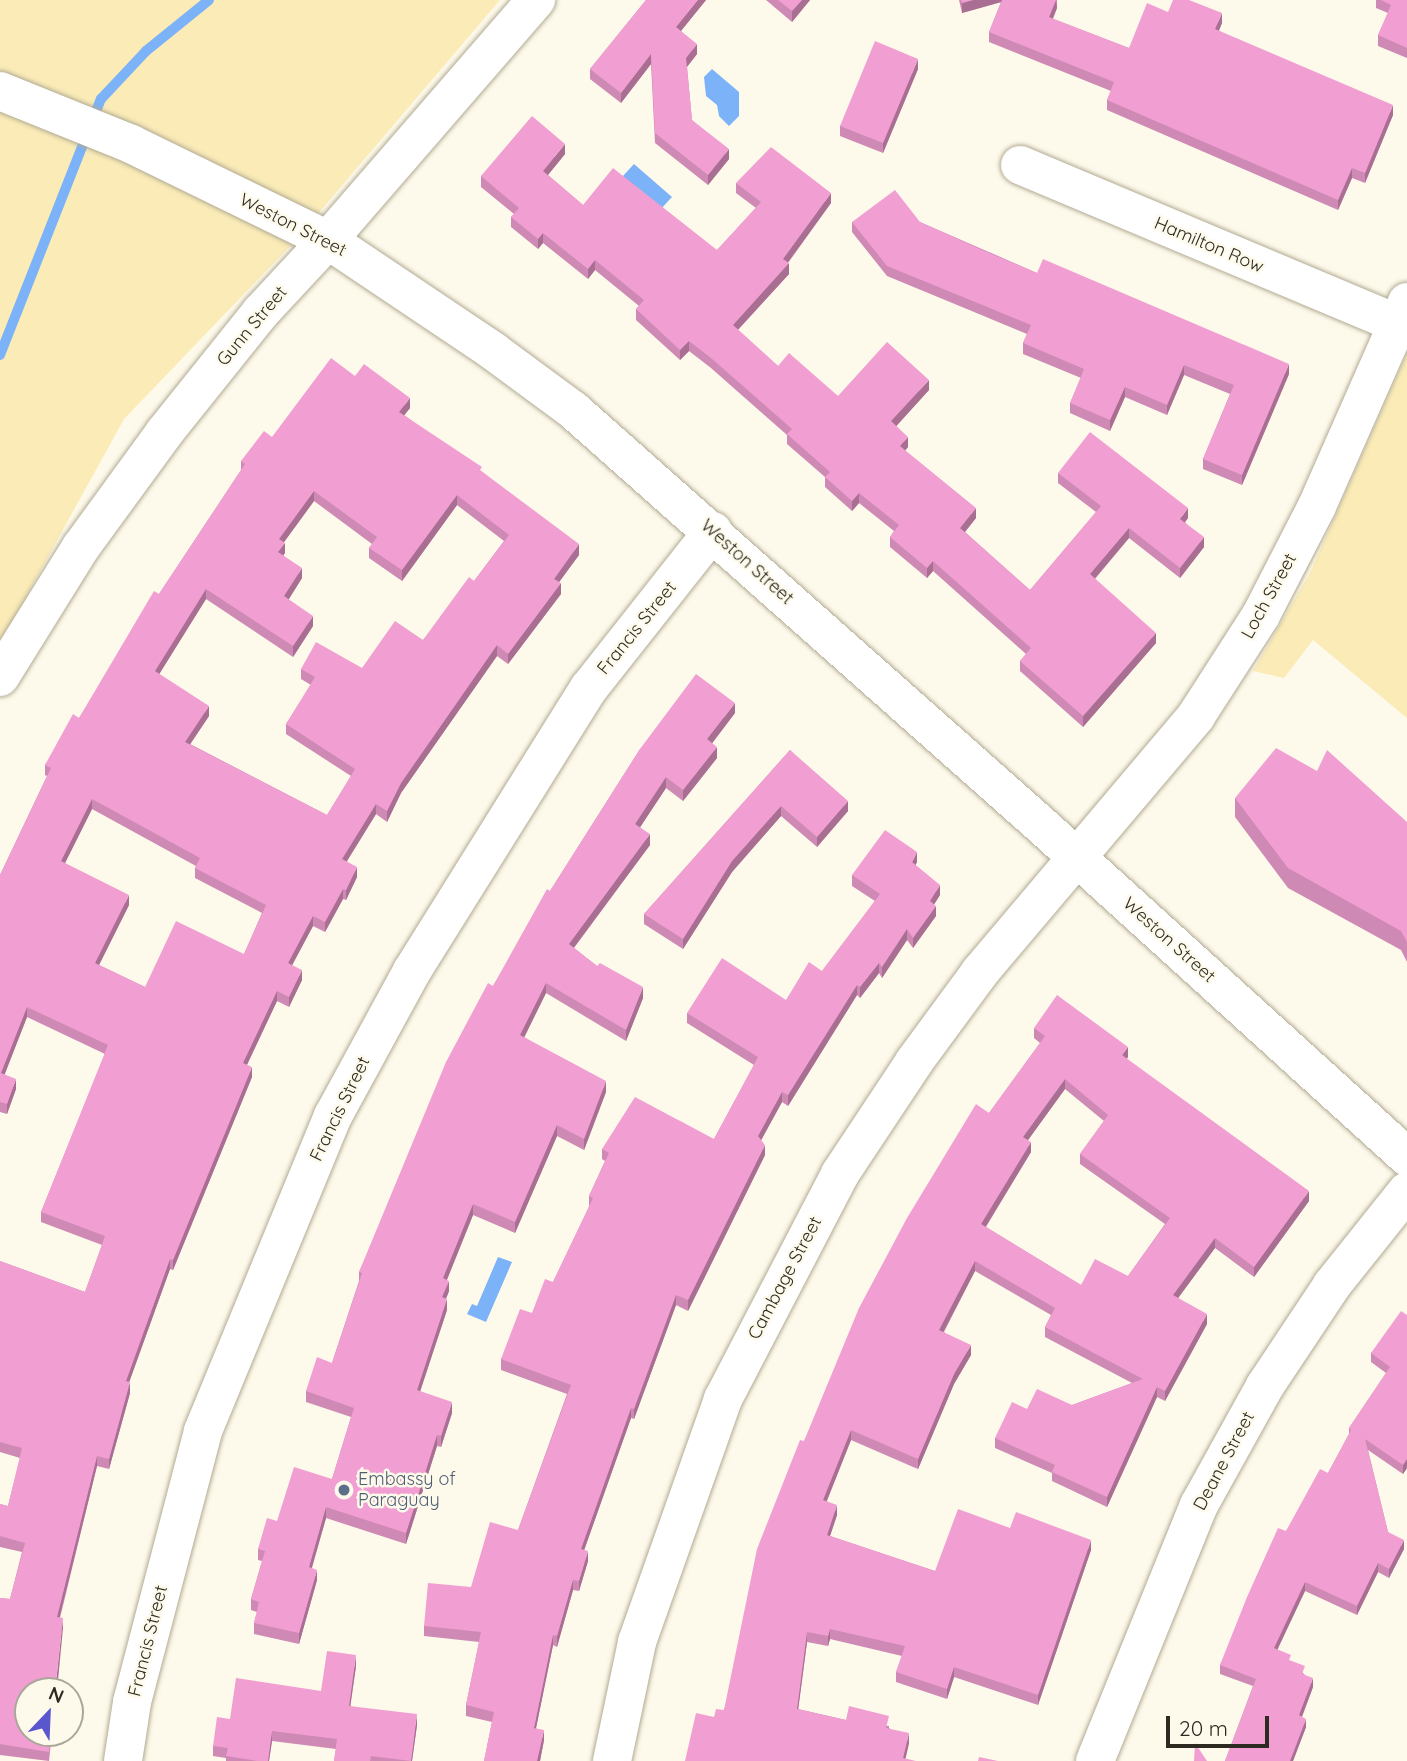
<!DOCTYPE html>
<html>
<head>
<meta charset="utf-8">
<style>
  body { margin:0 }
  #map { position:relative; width:1407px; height:1761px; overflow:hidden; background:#fefaeb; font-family:Quicksand,sans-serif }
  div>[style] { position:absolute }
  .green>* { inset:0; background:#faebb7 }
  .water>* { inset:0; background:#7cb2f8 }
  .stream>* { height:10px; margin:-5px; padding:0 5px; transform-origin:5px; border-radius:5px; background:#7cb2f8 }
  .roads { filter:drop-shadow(0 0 2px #b1aa93) drop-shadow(0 0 2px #b1aa93) }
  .minor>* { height:38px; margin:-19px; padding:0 19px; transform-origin:19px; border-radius:19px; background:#fff }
  .wall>* { inset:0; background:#cf89b5 }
  .shaded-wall>* { inset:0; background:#a96f93 }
  .building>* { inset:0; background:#f19fd2 }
  .dots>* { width:19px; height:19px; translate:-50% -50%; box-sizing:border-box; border:4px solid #fefaeb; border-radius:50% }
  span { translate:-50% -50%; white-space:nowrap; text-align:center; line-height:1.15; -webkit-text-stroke:5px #fefaeb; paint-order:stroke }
  .street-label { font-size:18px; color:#2c2a21 }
  .service-label { font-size:18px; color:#4e5e75 }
  .left { translate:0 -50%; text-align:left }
  .north { position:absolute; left:14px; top:1677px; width:70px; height:70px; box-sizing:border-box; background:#fefaeb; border:2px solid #aaa79a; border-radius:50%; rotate:23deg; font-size:19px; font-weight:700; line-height:28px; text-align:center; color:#2c2a21 }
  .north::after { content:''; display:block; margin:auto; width:24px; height:32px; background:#5a56ce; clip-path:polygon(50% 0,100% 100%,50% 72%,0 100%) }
  .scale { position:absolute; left:1166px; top:1716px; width:103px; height:32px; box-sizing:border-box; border:4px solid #2c2a21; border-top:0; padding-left:9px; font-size:21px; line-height:24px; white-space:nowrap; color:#2c2a21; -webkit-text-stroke:5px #fefaeb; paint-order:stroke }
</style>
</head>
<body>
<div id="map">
  <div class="green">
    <i style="clip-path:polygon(0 0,500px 0,293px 243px,124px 419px,0 644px)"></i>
    <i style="clip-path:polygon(1407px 353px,1407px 718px,1313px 640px,1284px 678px,1253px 671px,1310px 573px)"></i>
  </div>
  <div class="water">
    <i style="clip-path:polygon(712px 69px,739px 92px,739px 116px,729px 126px,719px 116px,717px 105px,706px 96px,704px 77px)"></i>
    <i style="clip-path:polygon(634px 164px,672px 197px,660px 210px,622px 177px)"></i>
    <i style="clip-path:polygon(498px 1257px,512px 1262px,486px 1322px,467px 1314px,472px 1304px,477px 1306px)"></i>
  </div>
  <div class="stream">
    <i style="left:0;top:355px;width:275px;rotate:-68.5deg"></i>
    <i style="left:101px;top:99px;width:66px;rotate:-46.8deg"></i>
    <i style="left:146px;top:51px;width:81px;rotate:-39deg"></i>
  </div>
  <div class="roads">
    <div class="minor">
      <i style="left:0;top:91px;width:141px;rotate:22deg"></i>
      <i style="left:131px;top:144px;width:219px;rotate:26deg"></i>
      <i style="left:328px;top:240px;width:199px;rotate:33.9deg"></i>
      <i style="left:493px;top:351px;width:99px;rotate:36.4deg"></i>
      <i style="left:573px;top:410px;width:624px;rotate:41.56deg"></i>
      <i style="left:1040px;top:824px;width:496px;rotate:42.2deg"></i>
      <i style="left:1020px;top:165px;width:410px;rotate:22.8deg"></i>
      <i style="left:0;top:677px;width:153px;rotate:-58.1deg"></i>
      <i style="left:81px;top:547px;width:141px;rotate:-53.9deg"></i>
      <i style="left:164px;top:433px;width:155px;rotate:-51.3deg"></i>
      <i style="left:261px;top:312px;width:98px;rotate:-47.1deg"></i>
      <i style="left:328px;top:240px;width:318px;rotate:-49.1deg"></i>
      <i style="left:123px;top:1761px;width:60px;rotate:-81.3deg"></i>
      <i style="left:132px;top:1702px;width:280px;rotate:-75.3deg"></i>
      <i style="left:203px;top:1431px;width:341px;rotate:-67.6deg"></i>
      <i style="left:333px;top:1116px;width:165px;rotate:-61.4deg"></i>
      <i style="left:412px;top:971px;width:334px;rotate:-58deg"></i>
      <i style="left:589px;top:688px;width:200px;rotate:-51.7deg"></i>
      <i style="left:612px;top:1761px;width:122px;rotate:-78.1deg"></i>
      <i style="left:637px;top:1642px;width:258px;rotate:-70.5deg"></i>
      <i style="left:723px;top:1399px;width:254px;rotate:-62.5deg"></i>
      <i style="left:840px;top:1174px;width:134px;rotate:-56.5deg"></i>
      <i style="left:914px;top:1062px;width:112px;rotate:-53.7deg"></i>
      <i style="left:980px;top:972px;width:335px;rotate:-49.8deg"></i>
      <i style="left:1196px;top:716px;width:120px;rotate:-57.2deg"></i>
      <i style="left:1261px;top:615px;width:123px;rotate:-62.8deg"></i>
      <i style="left:1317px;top:506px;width:223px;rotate:-66.2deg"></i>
      <i style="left:1095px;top:1761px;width:276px;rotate:-67.9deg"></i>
      <i style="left:1199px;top:1505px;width:136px;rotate:-61deg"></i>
      <i style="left:1265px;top:1386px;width:121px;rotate:-56.4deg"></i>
      <i style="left:1332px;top:1285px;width:120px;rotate:-51.4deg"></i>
    </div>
  </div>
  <div class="wall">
    <i style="clip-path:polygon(646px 0,706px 0,681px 31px,697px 54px,687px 67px,692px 120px,729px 159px,708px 185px,655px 143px,651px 64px,621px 103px,590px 79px,590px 69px)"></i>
    <i style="clip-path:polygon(766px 0,810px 0,792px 22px)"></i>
    <i style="clip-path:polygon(959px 0,1057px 0,1057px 8px,1053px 19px,1129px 48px,1168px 12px,1222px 23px,1219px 31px,1393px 115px,1365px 183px,1352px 178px,1338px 210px,1107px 110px,1107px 100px,1111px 91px,989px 42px,989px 32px,1001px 2px,962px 13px)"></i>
    <i style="clip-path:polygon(1376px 0,1407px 0,1407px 58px,1378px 46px,1378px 35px,1388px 13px,1376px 8px)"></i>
    <i style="clip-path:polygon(918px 69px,883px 153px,840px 136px,840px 126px)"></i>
    <i style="clip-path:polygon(565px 154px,548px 175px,583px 205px,717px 250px,756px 208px,736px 193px,736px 183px,831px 203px,788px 263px,789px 274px,738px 330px,778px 366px,838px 396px,929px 390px,896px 426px,908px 447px,905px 451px,976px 518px,965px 532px,1030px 590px,1096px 512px,1058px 483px,1058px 473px,1188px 518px,1185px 522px,1204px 547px,1180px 578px,1129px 538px,1095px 579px,1156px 643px,1083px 727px,1020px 671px,1020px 661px,1026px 654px,933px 571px,927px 578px,890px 547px,890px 537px,894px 531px,859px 503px,852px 511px,825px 487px,825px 477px,787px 444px,787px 435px,711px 368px,689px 351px,680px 360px,636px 320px,636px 309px,639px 306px,595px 270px,588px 279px,543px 243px,538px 249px,511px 227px,511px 217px,514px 214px,481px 187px,481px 176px)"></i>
    <i style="clip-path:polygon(852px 222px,920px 222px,1037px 273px,1289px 374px,1242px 485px,1203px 469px,1203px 459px,1230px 394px,1184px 375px,1167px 415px,1125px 397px,1110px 431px,1070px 413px,1070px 403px,1081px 378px,1023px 354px,1023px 343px,1027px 334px,887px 276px,852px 232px)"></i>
    <i style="clip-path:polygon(evenodd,355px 376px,410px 408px,404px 415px,482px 472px,579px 555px,559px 582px,561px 594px,508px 664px,497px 656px,401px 793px,387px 822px,376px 814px,347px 861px,357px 877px,346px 900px,343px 899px,325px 932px,313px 926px,292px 965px,302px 980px,289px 1007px,277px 1001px,247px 1065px,252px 1077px,173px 1270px,170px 1269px,129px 1382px,130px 1393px,109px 1469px,97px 1466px,60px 1618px,63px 1628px,28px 1733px,52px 1733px,49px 1761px,0 1755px,0 1598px,10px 1599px,22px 1552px,0 1547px,0 1504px,8px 1506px,20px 1458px,0 1452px,0 1261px,85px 1292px,102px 1245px,41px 1222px,41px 1212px,105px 1054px,27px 1017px,4px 1075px,16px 1089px,7px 1114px,0 1112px,0 875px,47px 776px,45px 775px,45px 765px,79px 718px,159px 594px,241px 470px,241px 461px,355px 376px,314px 501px,372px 544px,369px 548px,369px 558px,402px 581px,457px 505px,504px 541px,474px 581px,423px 640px,362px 668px,301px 669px,301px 679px,311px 685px,286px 724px,286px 734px,351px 776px,327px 815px,190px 744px,209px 716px,159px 674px,206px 599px,293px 657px,313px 626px,288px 600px,302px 578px,283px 555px,285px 553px,284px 542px,314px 501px,355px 376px,92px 809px,196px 866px,195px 868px,195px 878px,262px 913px,244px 954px,145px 987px,99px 965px,129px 905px,65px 863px,92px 809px)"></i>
    <i style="clip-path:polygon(735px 713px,712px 743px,717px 758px,683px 801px,666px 788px,640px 827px,650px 845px,574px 948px,597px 966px,643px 998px,626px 1041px,546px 993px,524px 1037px,606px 1092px,584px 1150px,557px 1136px,515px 1233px,473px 1215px,447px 1280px,449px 1291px,446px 1299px,447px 1310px,420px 1391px,452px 1413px,441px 1447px,437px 1446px,406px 1544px,326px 1518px,312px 1568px,317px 1580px,299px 1644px,254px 1634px,254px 1623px,257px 1612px,251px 1610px,251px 1599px,262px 1561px,258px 1560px,258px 1549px,277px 1521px,332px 1479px,351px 1417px,306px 1402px,306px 1391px,332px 1363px,359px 1281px,359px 1272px,493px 986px,550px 891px,640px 749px)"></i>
    <i style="clip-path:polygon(790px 750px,848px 811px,817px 847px,781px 816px,732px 872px,683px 949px,644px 924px,644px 914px)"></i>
    <i style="clip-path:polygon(1235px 798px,1407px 822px,1407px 962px,1401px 950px,1288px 888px,1235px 817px)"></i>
    <i style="clip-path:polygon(917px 862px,915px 865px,940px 895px,934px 904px,936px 916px,913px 948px,907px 940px,882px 978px,879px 973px,860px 998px,857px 995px,788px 1106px,782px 1102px,761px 1140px,765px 1155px,688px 1311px,676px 1305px,634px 1419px,631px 1418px,584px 1550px,588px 1561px,579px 1591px,573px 1590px,557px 1647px,553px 1645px,536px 1728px,544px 1740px,540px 1761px,484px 1761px,492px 1722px,466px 1716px,466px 1705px,479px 1642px,424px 1636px,424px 1626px,471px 1587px,518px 1530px,567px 1394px,501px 1370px,501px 1359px,553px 1282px,589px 1207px,589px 1196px,605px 1161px,602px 1159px,602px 1149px,714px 1139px,754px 1065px,687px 1023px,687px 1013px,786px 1000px,822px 971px,875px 901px,852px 886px,852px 875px)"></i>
    <i style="clip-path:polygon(evenodd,1034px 1028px,1128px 1057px,1126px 1059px,1309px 1201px,1254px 1277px,1215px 1248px,1178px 1298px,1207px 1324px,1165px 1401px,1157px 1397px,1107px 1507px,1052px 1481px,1052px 1473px,995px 1448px,995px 1438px,1027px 1409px,1072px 1405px,1132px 1383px,1045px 1337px,1045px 1327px,1051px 1315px,975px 1271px,944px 1332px,971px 1355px,954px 1384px,918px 1469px,851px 1440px,827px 1501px,837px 1515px,830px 1536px,935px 1571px,1010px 1528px,1091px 1550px,1038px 1705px,954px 1677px,947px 1699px,896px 1682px,896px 1672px,902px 1656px,830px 1639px,828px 1646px,807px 1642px,798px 1709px,846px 1720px,889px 1726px,889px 1728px,909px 1743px,905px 1759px,714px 1717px,724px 1710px,804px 1441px,989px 1113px,1040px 1043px,1034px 1038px,1034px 1028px,1065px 1089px,1104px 1121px,1080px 1154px,1080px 1164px,1165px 1224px,1128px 1276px,1081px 1285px,986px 1227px,1031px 1152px,1028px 1140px,1065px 1089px)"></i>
    <i style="clip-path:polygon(1407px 1315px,1407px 1468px,1403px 1474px,1368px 1450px,1388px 1532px,1404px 1549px,1389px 1578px,1378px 1572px,1357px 1615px,1305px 1591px,1277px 1649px,1305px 1675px,1313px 1687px,1302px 1717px,1306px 1727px,1293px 1761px,1225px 1761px,1253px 1686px,1220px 1674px,1220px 1665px,1286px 1531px,1328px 1473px,1349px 1434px,1349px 1428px,1386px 1373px,1371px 1362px,1371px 1353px)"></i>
    <i style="clip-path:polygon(356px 1666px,350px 1706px,417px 1725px,412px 1761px,334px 1761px,336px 1749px,272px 1741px,269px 1761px,226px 1761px,226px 1758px,213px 1756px,213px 1746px,230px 1719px,321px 1691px)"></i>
  </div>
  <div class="shaded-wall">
    <i style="clip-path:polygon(698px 0,706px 0,676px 37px,676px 27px)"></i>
    <i style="clip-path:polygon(802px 0,810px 0,792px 22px,792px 11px)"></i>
    <i style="clip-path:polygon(973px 0,1005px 0,1005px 1px,962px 13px,962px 3px)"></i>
    <i style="clip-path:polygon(1056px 0,1057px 8px,1049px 27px,1049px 17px)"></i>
    <i style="clip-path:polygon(1222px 13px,1222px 23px,1215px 39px,1215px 29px)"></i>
    <i style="clip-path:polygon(697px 44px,697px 54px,686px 68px,686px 58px)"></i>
    <i style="clip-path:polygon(651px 54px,651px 64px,621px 103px,621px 93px)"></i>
    <i style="clip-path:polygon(918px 59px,918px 69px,883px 153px,883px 143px)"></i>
    <i style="clip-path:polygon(1393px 105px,1393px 115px,1365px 183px,1365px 173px)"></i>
    <i style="clip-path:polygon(565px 144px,565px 154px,543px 181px,543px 171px)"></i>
    <i style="clip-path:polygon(729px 149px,729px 159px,708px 185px,708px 175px)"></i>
    <i style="clip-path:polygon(1352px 168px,1352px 178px,1338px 210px,1338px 200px)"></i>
    <i style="clip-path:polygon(831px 193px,831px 203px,783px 269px,783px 259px)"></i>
    <i style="clip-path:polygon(543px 233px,543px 243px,538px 249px,538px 239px)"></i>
    <i style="clip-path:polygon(595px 260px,595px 270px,588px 279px,588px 269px)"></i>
    <i style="clip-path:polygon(789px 263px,789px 274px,733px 335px,733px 325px)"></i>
    <i style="clip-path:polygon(689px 341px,689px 351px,680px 360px,680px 350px)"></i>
    <i style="clip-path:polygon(1289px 364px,1289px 374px,1242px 485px,1242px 475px)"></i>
    <i style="clip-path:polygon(1184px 365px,1184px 375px,1167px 415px,1167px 405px)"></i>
    <i style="clip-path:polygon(929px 380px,929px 390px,891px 432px,891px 421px)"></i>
    <i style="clip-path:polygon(1125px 387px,1125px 397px,1110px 431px,1110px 420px)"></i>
    <i style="clip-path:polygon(410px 398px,410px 408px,399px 422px,399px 412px)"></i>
    <i style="clip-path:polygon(908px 437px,908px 447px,900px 456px,900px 446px)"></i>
    <i style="clip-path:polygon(314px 491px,314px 501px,279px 549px,279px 539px)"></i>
    <i style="clip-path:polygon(859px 493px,859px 503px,852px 511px,852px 501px)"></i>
    <i style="clip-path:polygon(457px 495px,457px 505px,402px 581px,402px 570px)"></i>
    <i style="clip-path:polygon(976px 508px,976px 518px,960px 538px,960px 528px)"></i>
    <i style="clip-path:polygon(1188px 508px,1188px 518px,1180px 529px,1180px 519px)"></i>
    <i style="clip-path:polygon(1129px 528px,1129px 538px,1090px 584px,1090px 574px)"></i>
    <i style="clip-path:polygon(1204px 537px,1204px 547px,1180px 578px,1180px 568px)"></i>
    <i style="clip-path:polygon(285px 543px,285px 553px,278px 563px,278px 552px)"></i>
    <i style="clip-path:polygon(579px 544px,579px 555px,554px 589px,554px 579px)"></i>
    <i style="clip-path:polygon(933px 561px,933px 571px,927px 578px,927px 568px)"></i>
    <i style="clip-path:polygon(302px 568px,302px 578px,284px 607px,284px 596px)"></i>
    <i style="clip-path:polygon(561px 583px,561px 594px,508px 664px,508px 654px)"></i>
    <i style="clip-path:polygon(206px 589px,206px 599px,155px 681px,155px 671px)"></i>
    <i style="clip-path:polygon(313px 616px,313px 626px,293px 657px,293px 646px)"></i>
    <i style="clip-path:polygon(1156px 633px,1156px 643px,1083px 727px,1083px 716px)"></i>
    <i style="clip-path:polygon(497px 645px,497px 656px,401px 793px,387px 822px,387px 811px,401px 783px)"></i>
    <i style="clip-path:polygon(735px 703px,735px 713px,707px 750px,707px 739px)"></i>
    <i style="clip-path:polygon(209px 706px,209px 716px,185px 752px,185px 742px)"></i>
    <i style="clip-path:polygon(717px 747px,717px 758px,683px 801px,683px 790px)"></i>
    <i style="clip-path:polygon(666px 777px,666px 788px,635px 835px,635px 824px)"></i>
    <i style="clip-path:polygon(92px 799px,92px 809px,61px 871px,61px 861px)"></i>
    <i style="clip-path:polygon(848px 801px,848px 811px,817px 847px,817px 837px)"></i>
    <i style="clip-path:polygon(376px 804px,376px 814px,342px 869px,342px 859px)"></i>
    <i style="clip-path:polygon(781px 806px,781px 816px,732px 872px,683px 949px,683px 939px,732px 861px)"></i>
    <i style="clip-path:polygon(650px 834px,650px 845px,569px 954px,569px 944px)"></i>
    <i style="clip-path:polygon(917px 852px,917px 862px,912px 873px,912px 862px)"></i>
    <i style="clip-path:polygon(357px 867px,357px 877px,346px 900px,346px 890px)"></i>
    <i style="clip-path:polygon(940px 885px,940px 895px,930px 911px,930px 901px)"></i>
    <i style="clip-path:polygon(343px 889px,343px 899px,325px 932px,325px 922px)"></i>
    <i style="clip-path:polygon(129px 895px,129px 905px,95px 973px,95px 963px)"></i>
    <i style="clip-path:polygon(936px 906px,936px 916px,913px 948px,913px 938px)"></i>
    <i style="clip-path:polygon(313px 916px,313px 926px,288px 973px,288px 963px)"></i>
    <i style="clip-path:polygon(907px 929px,907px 940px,882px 978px,882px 967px)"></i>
    <i style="clip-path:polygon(879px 963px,879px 973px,860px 998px,860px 987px)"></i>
    <i style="clip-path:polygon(302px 970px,302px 980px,289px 1007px,289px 997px)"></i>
    <i style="clip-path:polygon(546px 983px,546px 993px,520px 1046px,520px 1035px)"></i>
    <i style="clip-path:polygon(857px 985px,857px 995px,788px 1106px,788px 1095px)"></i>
    <i style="clip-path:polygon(643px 987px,643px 998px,626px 1041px,626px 1030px)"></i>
    <i style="clip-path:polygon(277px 991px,277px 1001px,243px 1073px,243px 1063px)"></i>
    <i style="clip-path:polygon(27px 1007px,27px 1017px,1px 1084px,1px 1073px)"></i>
    <i style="clip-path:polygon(1128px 1047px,1128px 1057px,1122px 1065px,1122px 1055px)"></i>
    <i style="clip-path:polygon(252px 1067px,252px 1077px,173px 1270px,173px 1260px)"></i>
    <i style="clip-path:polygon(16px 1079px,16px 1089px,7px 1114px,7px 1104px)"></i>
    <i style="clip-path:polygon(1065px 1079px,1065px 1089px,1023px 1147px,1023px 1137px)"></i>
    <i style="clip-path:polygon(606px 1081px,606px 1092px,584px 1150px,584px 1139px)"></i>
    <i style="clip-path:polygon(782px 1092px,782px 1102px,758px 1146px,758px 1136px)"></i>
    <i style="clip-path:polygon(557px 1125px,557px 1136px,515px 1233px,515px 1222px)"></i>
    <i style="clip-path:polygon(1031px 1142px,1031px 1152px,981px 1234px,981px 1224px)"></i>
    <i style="clip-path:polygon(765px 1145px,765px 1155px,688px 1311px,688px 1300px)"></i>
    <i style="clip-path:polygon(1309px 1191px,1309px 1201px,1254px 1277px,1254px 1267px)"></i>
    <i style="clip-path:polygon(473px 1204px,473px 1215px,443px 1289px,443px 1278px)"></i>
    <i style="clip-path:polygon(1215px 1238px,1215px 1248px,1173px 1305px,1173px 1295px)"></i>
    <i style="clip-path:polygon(170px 1259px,170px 1269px,126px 1391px,126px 1381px)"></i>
    <i style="clip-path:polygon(975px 1261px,975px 1271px,939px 1340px,939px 1330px)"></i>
    <i style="clip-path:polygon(449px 1281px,449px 1291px,442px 1308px,442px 1297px)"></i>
    <i style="clip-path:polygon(676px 1295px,676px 1305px,634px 1419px,634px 1409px)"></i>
    <i style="clip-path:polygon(447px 1299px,447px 1310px,417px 1401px,417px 1390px)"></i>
    <i style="clip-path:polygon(1207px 1314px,1207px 1324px,1165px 1401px,1165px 1391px)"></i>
    <i style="clip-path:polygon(971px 1345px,971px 1355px,954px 1384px,918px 1469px,918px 1459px,954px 1374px)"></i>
    <i style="clip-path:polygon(130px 1382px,130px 1393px,109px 1469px,109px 1459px)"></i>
    <i style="clip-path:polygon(1157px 1387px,1157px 1397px,1107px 1507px,1107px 1497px)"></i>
    <i style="clip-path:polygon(452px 1402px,452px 1413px,441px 1447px,441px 1436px)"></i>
    <i style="clip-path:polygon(631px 1408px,631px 1418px,581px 1559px,581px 1549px)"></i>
    <i style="clip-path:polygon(851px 1430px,851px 1440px,823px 1510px,823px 1500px)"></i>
    <i style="clip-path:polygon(437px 1435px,437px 1446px,406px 1544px,406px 1533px)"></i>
    <i style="clip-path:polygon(97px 1456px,97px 1466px,57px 1627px,57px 1617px)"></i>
    <i style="clip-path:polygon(1407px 1459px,1407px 1468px,1403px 1474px,1403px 1465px)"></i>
    <i style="clip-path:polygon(837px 1505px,837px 1515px,827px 1545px,827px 1535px)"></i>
    <i style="clip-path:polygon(326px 1507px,326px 1518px,309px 1577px,309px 1567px)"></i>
    <i style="clip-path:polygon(1091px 1540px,1091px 1550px,1038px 1705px,1038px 1695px)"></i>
    <i style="clip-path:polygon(1404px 1540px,1404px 1549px,1389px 1578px,1389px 1569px)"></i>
    <i style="clip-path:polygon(588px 1551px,588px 1561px,579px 1591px,579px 1581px)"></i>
    <i style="clip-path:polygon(1378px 1563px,1378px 1572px,1357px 1615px,1357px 1606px)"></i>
    <i style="clip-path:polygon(317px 1570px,317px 1580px,299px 1644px,299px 1633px)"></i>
    <i style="clip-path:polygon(573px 1580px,573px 1590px,557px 1647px,557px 1636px)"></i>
    <i style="clip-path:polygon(1305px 1582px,1305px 1591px,1274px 1657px,1274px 1648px)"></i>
    <i style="clip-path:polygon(63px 1618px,63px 1628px,57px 1691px,55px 1691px)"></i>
    <i style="clip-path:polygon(830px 1629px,830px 1639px,828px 1646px,828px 1636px)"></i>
    <i style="clip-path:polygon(807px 1632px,807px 1642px,797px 1719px,797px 1709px)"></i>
    <i style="clip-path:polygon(553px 1635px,553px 1645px,534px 1738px,534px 1728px)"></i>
    <i style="clip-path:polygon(356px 1655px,356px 1666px,349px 1716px,349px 1706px)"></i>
    <i style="clip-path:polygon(954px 1667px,954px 1677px,947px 1699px,947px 1689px)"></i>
    <i style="clip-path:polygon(1313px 1678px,1313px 1687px,1299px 1724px,1299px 1715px)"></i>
    <i style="clip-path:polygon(417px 1714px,417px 1725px,412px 1761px,411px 1761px)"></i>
    <i style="clip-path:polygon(1306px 1719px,1306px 1727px,1293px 1761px,1290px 1761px)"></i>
    <i style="clip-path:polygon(544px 1730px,544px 1740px,540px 1761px,537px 1761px)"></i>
    <i style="clip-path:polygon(272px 1731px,272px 1741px,269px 1761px,268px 1761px)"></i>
    <i style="clip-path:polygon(909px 1733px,909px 1743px,905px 1761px,903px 1758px)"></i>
  </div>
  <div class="building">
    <i style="clip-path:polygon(646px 0,698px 0,676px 27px,697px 44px,686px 58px,692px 120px,729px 149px,708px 175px,655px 133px,651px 54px,621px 93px,590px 69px)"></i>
    <i style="clip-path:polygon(778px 0,802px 0,792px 11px)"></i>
    <i style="clip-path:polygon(961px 0,973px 0,962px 3px)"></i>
    <i style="clip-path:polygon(1002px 0,1056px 0,1049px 17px,1129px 48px,1147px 3px,1168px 12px,1173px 0,1189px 0,1222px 13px,1215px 29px,1393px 105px,1365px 173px,1352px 168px,1338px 200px,1107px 100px,1114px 82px,989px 32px)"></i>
    <i style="clip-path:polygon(1381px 0,1407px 0,1407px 48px,1378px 35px,1391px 5px)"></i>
    <i style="clip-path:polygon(875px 41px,918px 59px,883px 143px,840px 126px)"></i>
    <i style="clip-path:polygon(532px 116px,565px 144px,543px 171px,583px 205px,613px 168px,717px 250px,761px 202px,736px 183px,771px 147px,831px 193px,783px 259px,789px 263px,733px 325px,778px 366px,789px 353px,838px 396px,887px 342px,929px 380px,891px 421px,908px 437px,900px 446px,976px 508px,960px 528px,1030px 590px,1101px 506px,1058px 473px,1090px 432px,1188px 508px,1180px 519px,1204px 537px,1180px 568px,1129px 528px,1090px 574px,1156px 633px,1083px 716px,1020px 661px,1031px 648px,933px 561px,927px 568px,890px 537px,899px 525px,859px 493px,852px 501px,825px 477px,830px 472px,787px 434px,792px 429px,711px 358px,689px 341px,680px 350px,636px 309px,644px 300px,595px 260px,588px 269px,543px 233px,538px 239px,511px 217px,519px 208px,481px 176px)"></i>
    <i style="clip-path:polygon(895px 190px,920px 222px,982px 250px,1037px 273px,1043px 259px,1289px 364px,1242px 475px,1203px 459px,1234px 385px,1184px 365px,1167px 405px,1125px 387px,1110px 420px,1070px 403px,1084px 369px,1023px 343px,1031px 325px,887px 266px,852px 222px)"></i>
    <i style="clip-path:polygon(evenodd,331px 358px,355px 376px,364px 364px,410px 398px,399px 412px,482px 467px,480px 470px,579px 544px,554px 579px,561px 583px,508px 654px,497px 645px,401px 783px,387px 811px,376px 804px,342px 859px,357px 867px,346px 890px,343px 889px,325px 922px,313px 916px,288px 963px,302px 970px,289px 997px,277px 991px,243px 1063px,252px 1067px,173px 1260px,170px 1259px,126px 1381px,130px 1382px,109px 1459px,97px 1456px,57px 1617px,63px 1618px,55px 1691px,28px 1691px,28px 1733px,51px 1733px,49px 1752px,0 1744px,0 1598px,10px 1599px,25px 1543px,0 1536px,0 1504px,8px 1506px,22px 1448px,0 1442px,0 1261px,85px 1292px,105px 1236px,41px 1212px,108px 1045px,27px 1007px,1px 1073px,16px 1079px,7px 1104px,0 1102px,0 875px,51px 768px,45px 765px,73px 714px,79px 718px,154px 591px,159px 594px,245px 464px,241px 461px,264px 431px,272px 437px,331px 358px,314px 491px,377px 537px,369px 548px,402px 570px,457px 495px,509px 535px,474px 581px,469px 577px,423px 640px,395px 621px,362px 668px,316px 642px,301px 669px,315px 677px,286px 724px,355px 769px,327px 815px,185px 742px,209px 706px,155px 671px,206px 589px,293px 646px,313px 616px,284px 596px,302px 568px,278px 552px,285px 543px,279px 539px,314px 491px,331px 358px,92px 799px,200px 858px,195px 868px,266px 905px,244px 954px,176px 921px,145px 987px,95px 963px,129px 895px,61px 861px,92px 799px)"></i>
    <i style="clip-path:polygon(696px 674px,735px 703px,707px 739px,717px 747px,683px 790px,666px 777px,635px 824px,650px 834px,569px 944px,597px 966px,600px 963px,643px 987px,626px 1030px,546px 983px,520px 1035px,606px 1081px,584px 1139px,557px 1125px,515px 1222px,473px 1204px,443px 1278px,449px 1281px,442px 1297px,447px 1299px,417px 1390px,452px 1402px,441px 1436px,437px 1435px,406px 1533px,326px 1507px,309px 1567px,317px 1570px,299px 1633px,254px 1623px,259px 1602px,251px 1599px,265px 1551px,258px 1549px,267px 1518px,277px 1521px,294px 1467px,332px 1479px,354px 1408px,306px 1391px,317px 1357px,332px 1363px,362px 1273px,359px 1272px,446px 1062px,488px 983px,493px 986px,547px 889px,550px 891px,640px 749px)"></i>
    <i style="clip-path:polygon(1276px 748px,1317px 771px,1327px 750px,1407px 822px,1407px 942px,1401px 931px,1288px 868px,1235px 798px)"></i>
    <i style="clip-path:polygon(790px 750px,848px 801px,817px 837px,781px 806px,732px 861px,683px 939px,644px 914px)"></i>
    <i style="clip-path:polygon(885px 830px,917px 852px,912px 862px,940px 885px,930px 901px,936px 906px,913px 938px,907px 929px,882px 967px,879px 963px,860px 987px,857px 985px,788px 1095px,782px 1092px,758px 1136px,765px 1145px,688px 1300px,676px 1295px,634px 1409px,631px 1408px,581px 1549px,588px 1551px,579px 1581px,573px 1580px,557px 1636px,553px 1635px,534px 1728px,544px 1730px,537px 1761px,484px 1761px,494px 1712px,466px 1705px,481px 1632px,424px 1626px,428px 1583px,471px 1587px,490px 1522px,518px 1530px,571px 1385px,501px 1359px,520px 1309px,532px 1313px,545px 1279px,553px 1282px,593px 1198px,589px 1196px,609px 1153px,602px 1149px,635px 1097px,714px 1139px,758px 1057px,687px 1013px,722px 958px,786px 1000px,809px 962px,822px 971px,880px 894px,852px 875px)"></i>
    <i style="clip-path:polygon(evenodd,1057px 995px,1128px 1047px,1122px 1055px,1309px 1191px,1254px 1267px,1215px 1238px,1173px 1295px,1207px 1314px,1165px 1391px,1157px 1387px,1107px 1497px,1052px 1472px,1055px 1465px,995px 1438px,1012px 1402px,1027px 1409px,1037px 1389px,1072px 1405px,1143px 1379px,1045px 1327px,1055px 1308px,975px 1261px,939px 1330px,971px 1345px,954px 1374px,918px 1459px,851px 1430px,823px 1500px,837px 1505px,827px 1535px,935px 1571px,958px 1509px,1010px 1528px,1016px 1512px,1091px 1540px,1038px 1695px,954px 1667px,947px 1689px,896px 1672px,905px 1646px,830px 1629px,828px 1636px,807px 1632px,797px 1709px,846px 1720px,849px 1706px,889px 1716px,886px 1728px,909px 1733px,903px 1758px,916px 1761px,685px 1761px,696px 1713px,714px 1717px,716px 1709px,724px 1710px,757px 1549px,800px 1440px,804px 1441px,859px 1308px,907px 1218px,976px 1104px,989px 1113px,1045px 1036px,1034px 1028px,1057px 995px,1065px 1079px,1108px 1115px,1080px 1154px,1170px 1218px,1128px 1276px,1095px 1259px,1081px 1285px,981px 1224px,1031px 1142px,1023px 1137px,1065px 1079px)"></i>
    <i style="clip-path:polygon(1401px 1311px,1407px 1315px,1407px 1459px,1403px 1465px,1365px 1439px,1388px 1532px,1404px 1540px,1389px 1569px,1378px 1563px,1357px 1606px,1305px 1582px,1274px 1648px,1291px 1655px,1289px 1660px,1305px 1666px,1302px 1674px,1313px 1678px,1299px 1715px,1306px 1719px,1290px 1761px,1225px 1761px,1256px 1679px,1220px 1665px,1247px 1597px,1278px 1528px,1286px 1531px,1320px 1469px,1328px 1473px,1351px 1430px,1349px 1428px,1390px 1367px,1371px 1353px)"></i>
    <i style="clip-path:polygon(327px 1651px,356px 1655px,349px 1706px,417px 1714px,411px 1761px,371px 1756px,370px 1761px,334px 1761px,337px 1739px,272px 1731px,268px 1761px,257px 1761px,226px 1756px,228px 1748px,213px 1746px,217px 1717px,230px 1719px,236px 1678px,321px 1691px)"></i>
    <i style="clip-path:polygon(1195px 1743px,1207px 1761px,1194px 1761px)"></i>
    <i style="clip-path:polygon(979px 1757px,998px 1761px,978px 1761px)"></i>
  </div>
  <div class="dots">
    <i style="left:344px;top:1490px;background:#5c6f8a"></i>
  </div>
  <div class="street-label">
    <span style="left:293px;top:225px;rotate:27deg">Weston Street</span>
    <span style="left:1209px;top:245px;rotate:23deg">Hamilton Row</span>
    <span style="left:252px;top:326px;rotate:-50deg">Gunn Street</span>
    <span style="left:747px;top:562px;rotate:42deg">Weston Street</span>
    <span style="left:1269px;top:596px;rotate:-61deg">Loch Street</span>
    <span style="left:637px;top:628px;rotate:-51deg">Francis Street</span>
    <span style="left:1169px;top:940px;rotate:42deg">Weston Street</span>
    <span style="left:340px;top:1109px;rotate:-64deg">Francis Street</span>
    <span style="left:785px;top:1278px;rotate:-62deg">Cambage Street</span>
    <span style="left:1224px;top:1461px;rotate:-62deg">Deane Street</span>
    <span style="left:148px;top:1641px;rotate:-76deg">Francis Street</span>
  </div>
  <div class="service-label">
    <span class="left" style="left:358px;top:1490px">Embassy of<br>Paraguay</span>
  </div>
  <div class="north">N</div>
  <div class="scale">20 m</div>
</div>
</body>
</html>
